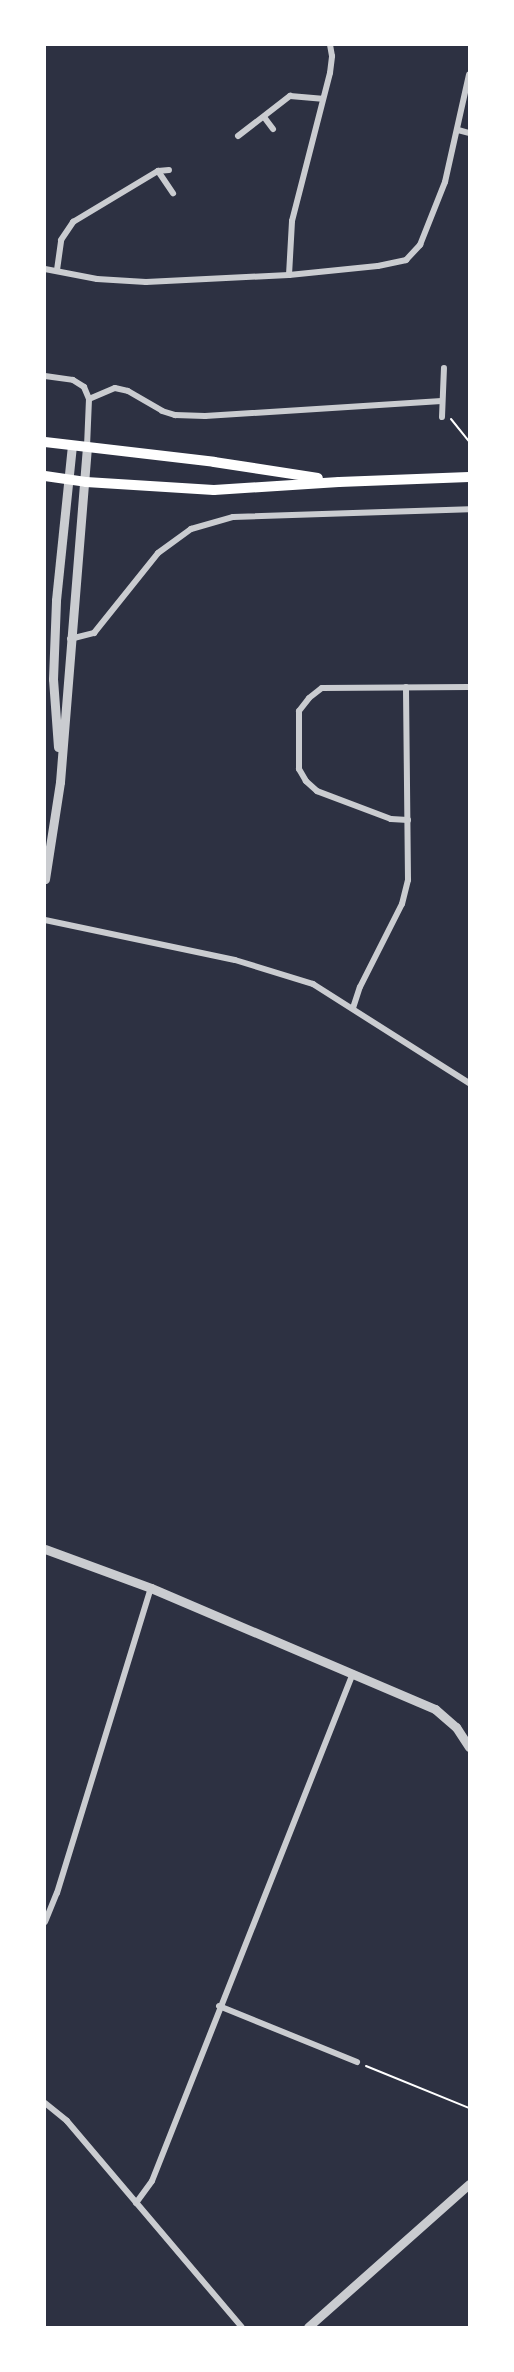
<!DOCTYPE html>
<html>
<head>
<meta charset="utf-8">
<style>
  body { margin:0 }
  #map { position:relative; width:514px; height:2372px; overflow:hidden; background:#2d3142; font-family:Figtree,sans-serif }
  div>[style] { position:absolute }
  .path>* { height:2px; margin:-1px; padding:0 1px; transform-origin:1px; border-radius:1px; background:#fff }
  .minor>* { height:6px; margin:-3px; padding:0 3px; transform-origin:3px; border-radius:3px; background:#caccd0 }
  .tertiary>* { height:9px; margin:-4.5px; padding:0 4.5px; transform-origin:4.5px; border-radius:4.5px; background:#caccd0 }
  .primary>* { height:10px; margin:-5px; padding:0 5px; transform-origin:5px; border-radius:5px; background:#fff }
  span { translate:-50% -50%; white-space:nowrap; text-align:center; line-height:1.15; -webkit-text-stroke:5px #fff; paint-order:stroke }
  .frame { position:absolute; inset:0; border:46px solid #fff; pointer-events:none }
</style>
</head>
<body>
<div id="map">
  <div class="path">
    <i style="left:451px;top:419px;width:28px;rotate:51deg"></i>
    <i style="left:366px;top:2066px;width:111px;rotate:22.2deg"></i>
  </div>
  <div class="minor">
    <i style="left:264px;top:117px;width:15px;rotate:53deg"></i>
    <i style="left:458px;top:130px;width:11px;rotate:15deg"></i>
    <i style="left:238px;top:136px;width:66px;rotate:-37.6deg"></i>
    <i style="left:290px;top:96px;width:32px;rotate:5deg"></i>
    <i style="left:158px;top:171px;width:27px;rotate:56deg"></i>
    <i style="left:45px;top:269px;width:53px;rotate:10.9deg"></i>
    <i style="left:97px;top:279px;width:49px;rotate:3.5deg"></i>
    <i style="left:146px;top:282px;width:143px;rotate:-2.8deg"></i>
    <i style="left:289px;top:275px;width:89px;rotate:-5.8deg"></i>
    <i style="left:378px;top:266px;width:29px;rotate:-12deg"></i>
    <i style="left:406px;top:260px;width:21px;rotate:-47deg"></i>
    <i style="left:420px;top:245px;width:68px;rotate:-68.4deg"></i>
    <i style="left:445px;top:182px;width:110px;rotate:-77.4deg"></i>
    <i style="left:57px;top:270px;width:30px;rotate:-82deg"></i>
    <i style="left:61px;top:240px;width:22px;rotate:-56deg"></i>
    <i style="left:73px;top:222px;width:99px;rotate:-31deg"></i>
    <i style="left:158px;top:171px;width:11px;rotate:-5deg"></i>
    <i style="left:289px;top:275px;width:54px;rotate:-86.8deg"></i>
    <i style="left:292px;top:221px;width:153px;rotate:-75.6deg"></i>
    <i style="left:330px;top:73px;width:17px;rotate:-83deg"></i>
    <i style="left:332px;top:56px;width:11px;rotate:-100deg"></i>
    <i style="left:45px;top:376px;width:28px;rotate:8deg"></i>
    <i style="left:73px;top:380px;width:13px;rotate:32deg"></i>
    <i style="left:84px;top:387px;width:13px;rotate:67deg"></i>
    <i style="left:89px;top:399px;width:48px;rotate:92.4deg"></i>
    <i style="left:89px;top:399px;width:28px;rotate:-23deg"></i>
    <i style="left:115px;top:388px;width:13px;rotate:13deg"></i>
    <i style="left:128px;top:391px;width:39px;rotate:30deg"></i>
    <i style="left:162px;top:411px;width:14px;rotate:17deg"></i>
    <i style="left:175px;top:415px;width:30px;rotate:2deg"></i>
    <i style="left:205px;top:416px;width:237px;rotate:-3.6deg"></i>
    <i style="left:442px;top:417px;width:49px;rotate:-87.7deg"></i>
    <i style="left:70px;top:639px;width:25px;rotate:-14deg"></i>
    <i style="left:94px;top:633px;width:102px;rotate:-51.3deg"></i>
    <i style="left:158px;top:553px;width:41px;rotate:-36deg"></i>
    <i style="left:191px;top:529px;width:44px;rotate:-15.9deg"></i>
    <i style="left:233px;top:517px;width:236px;rotate:-1.9deg"></i>
    <i style="left:408px;top:820px;width:17px;rotate:-177deg"></i>
    <i style="left:391px;top:819px;width:79px;rotate:-159.3deg"></i>
    <i style="left:317px;top:791px;width:15px;rotate:-138deg"></i>
    <i style="left:306px;top:781px;width:14px;rotate:-120deg"></i>
    <i style="left:299px;top:769px;width:58px;rotate:-90deg"></i>
    <i style="left:299px;top:711px;width:16px;rotate:-52deg"></i>
    <i style="left:309px;top:698px;width:16px;rotate:-38deg"></i>
    <i style="left:322px;top:688px;width:147px;rotate:-0.4deg"></i>
    <i style="left:45px;top:920px;width:194px;rotate:11.9deg"></i>
    <i style="left:235px;top:960px;width:82px;rotate:17.1deg"></i>
    <i style="left:313px;top:984px;width:185px;rotate:32.4deg"></i>
    <i style="left:353px;top:1008px;width:22px;rotate:-72deg"></i>
    <i style="left:360px;top:987px;width:93px;rotate:-63.2deg"></i>
    <i style="left:402px;top:904px;width:25px;rotate:-76deg"></i>
    <i style="left:408px;top:880px;width:193px;rotate:-90.6deg"></i>
    <i style="left:45px;top:1922px;width:31px;rotate:-68deg"></i>
    <i style="left:57px;top:1893px;width:319px;rotate:-72.9deg"></i>
    <i style="left:219px;top:2006px;width:149px;rotate:22.1deg"></i>
    <i style="left:45px;top:2103px;width:28px;rotate:39deg"></i>
    <i style="left:67px;top:2121px;width:270px;rotate:49.7deg"></i>
    <i style="left:136px;top:2203px;width:27px;rotate:-54deg"></i>
    <i style="left:152px;top:2181px;width:546px;rotate:-68.41deg"></i>
  </div>
  <div class="tertiary">
    <i style="left:58px;top:747px;width:68px;rotate:-94.2deg"></i>
    <i style="left:53px;top:679px;width:79px;rotate:-87.8deg"></i>
    <i style="left:56px;top:600px;width:155px;rotate:-84.1deg"></i>
    <i style="left:45px;top:879px;width:98px;rotate:-81.2deg"></i>
    <i style="left:60px;top:782px;width:336px;rotate:-85.4deg"></i>
    <i style="left:45px;top:1549px;width:113px;rotate:20.2deg"></i>
    <i style="left:151px;top:1588px;width:309px;rotate:23.1deg"></i>
    <i style="left:435px;top:1709px;width:28px;rotate:41deg"></i>
    <i style="left:456px;top:1727px;width:24px;rotate:57deg"></i>
    <i style="left:308px;top:2327px;width:215px;rotate:-41.6deg"></i>
  </div>
  <div class="primary">
    <i style="left:45px;top:442px;width:170px;rotate:6.7deg"></i>
    <i style="left:214px;top:462px;width:105px;rotate:8.7deg"></i>
    <i style="left:45px;top:476px;width:41px;rotate:8.3deg"></i>
    <i style="left:86px;top:482px;width:128px;rotate:3.6deg"></i>
    <i style="left:214px;top:490px;width:125px;rotate:-3.7deg"></i>
    <i style="left:339px;top:482px;width:130px;rotate:-2.2deg"></i>
  </div>
  <div class="frame"></div>
</div>
</body>
</html>
